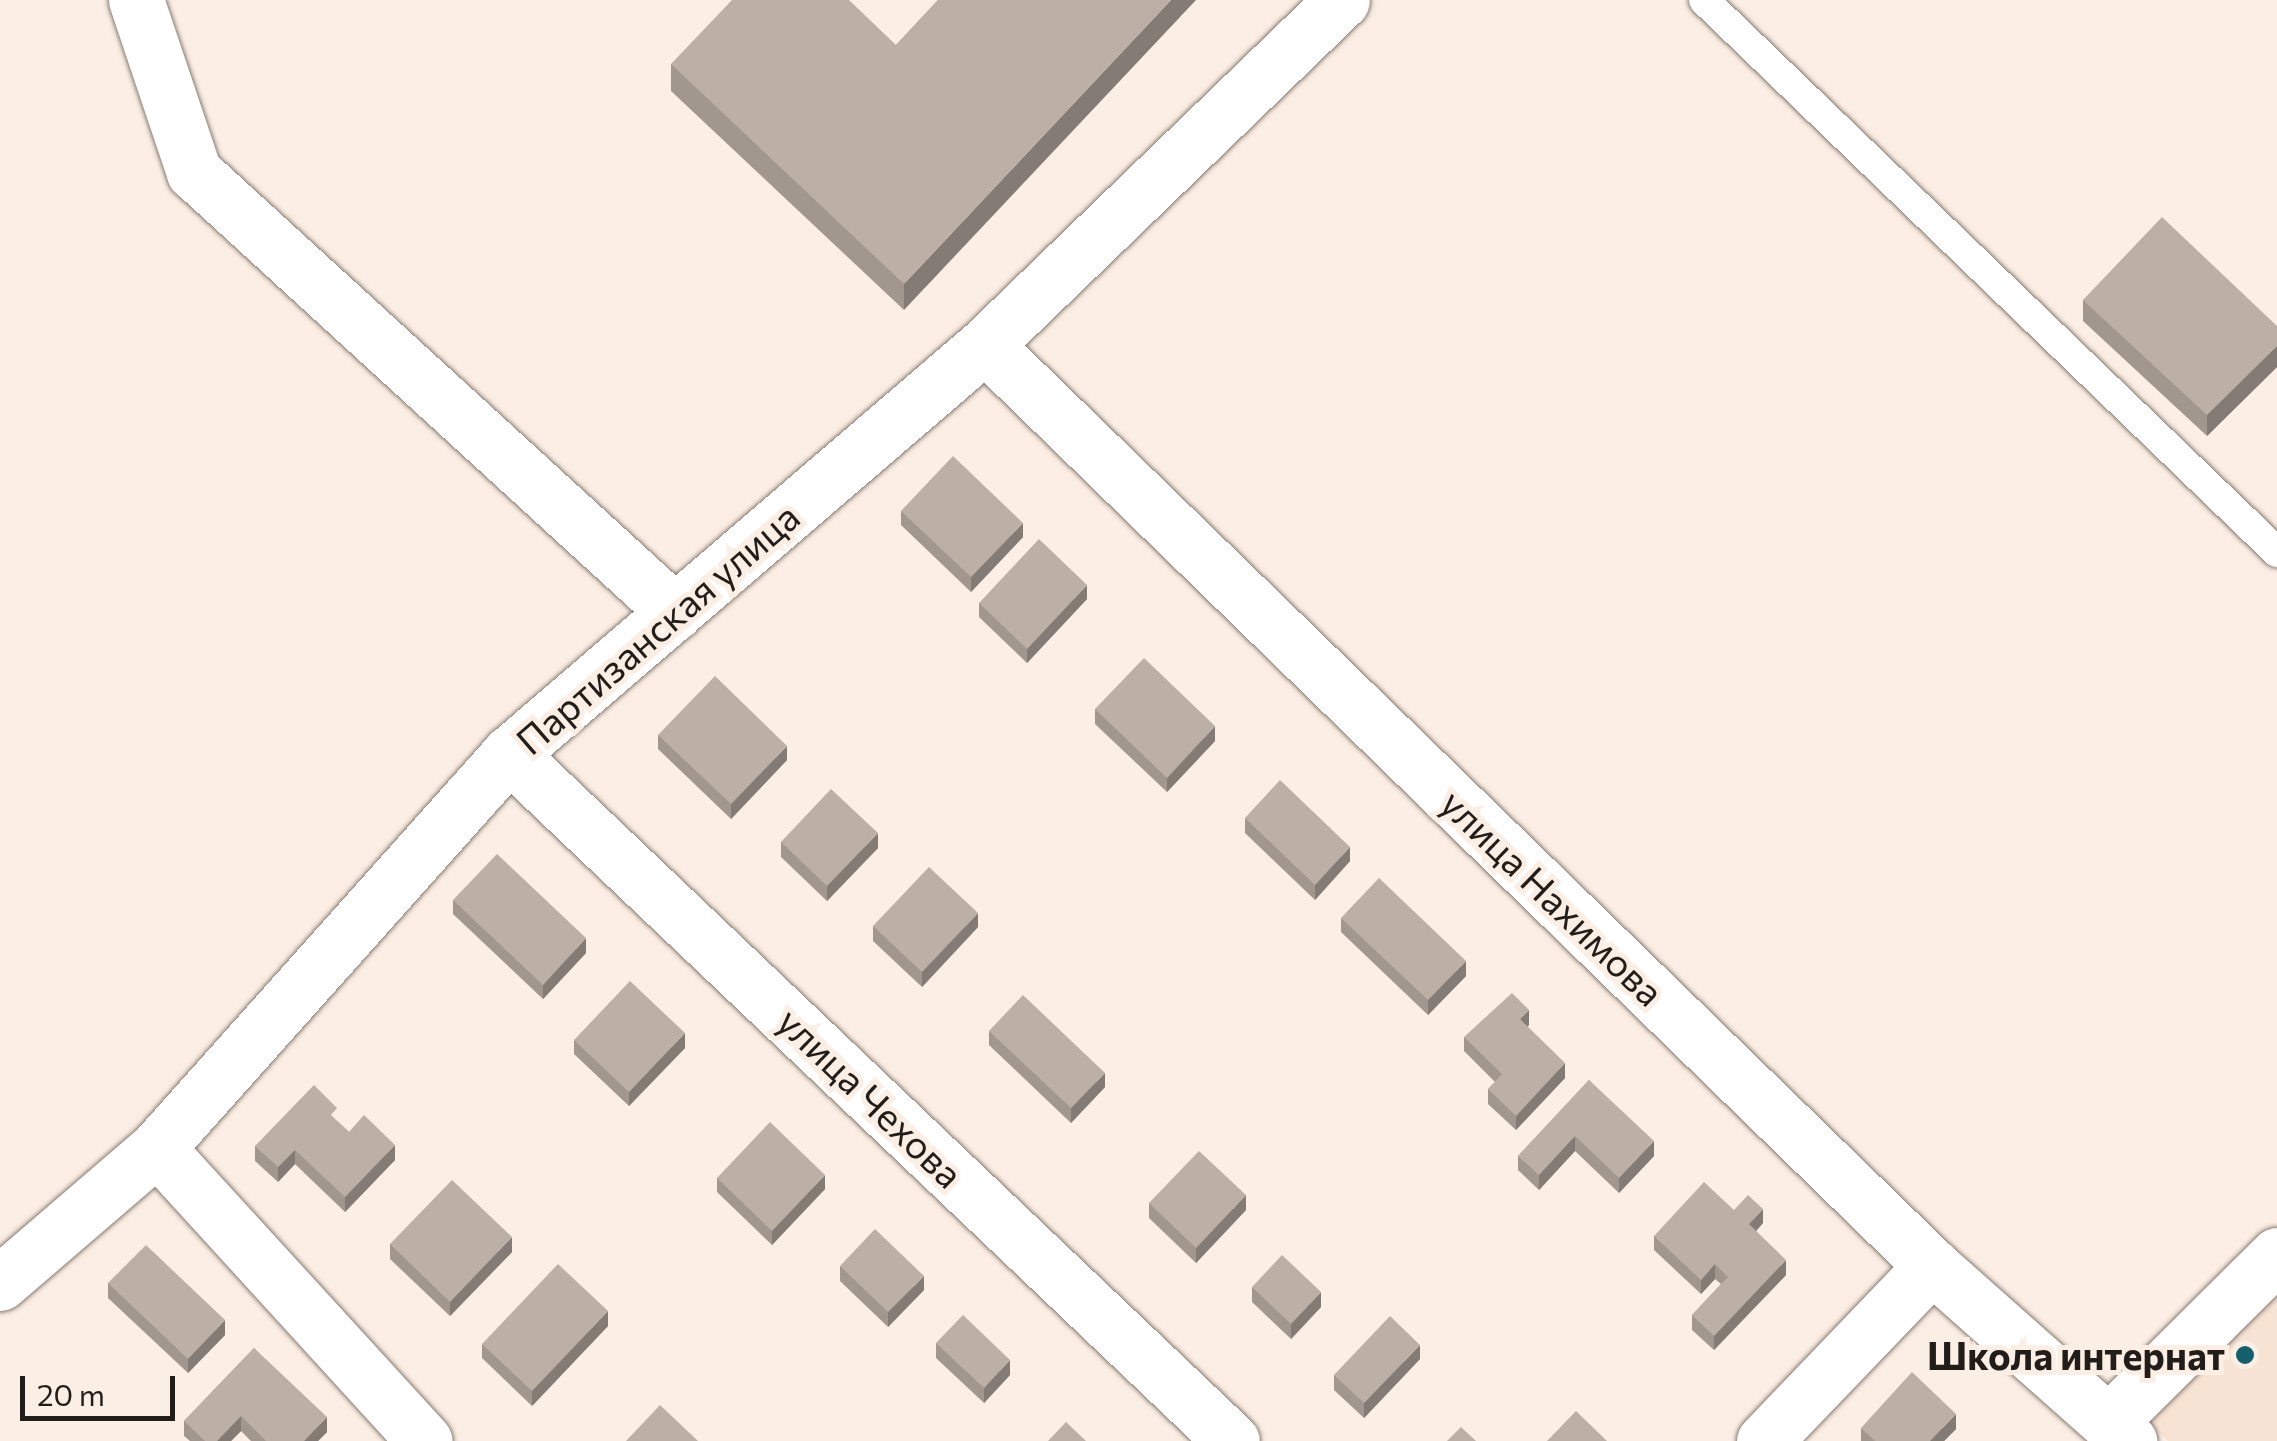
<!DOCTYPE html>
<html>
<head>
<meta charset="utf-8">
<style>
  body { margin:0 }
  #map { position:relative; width:2277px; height:1441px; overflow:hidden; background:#fbeee4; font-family:Commissioner,sans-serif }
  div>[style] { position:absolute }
  .built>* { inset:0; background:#f7e3d4 }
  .roads { filter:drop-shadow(0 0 2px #877b72) drop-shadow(0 0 2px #877b72) }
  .service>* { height:30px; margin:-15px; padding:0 15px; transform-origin:15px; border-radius:15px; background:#fff }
  .minor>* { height:55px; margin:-27.5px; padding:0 27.5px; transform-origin:27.5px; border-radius:27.5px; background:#fff }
  .wall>* { inset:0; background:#a2978f }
  .shaded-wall>* { inset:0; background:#847b74 }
  .building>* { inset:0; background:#bcb0a6 }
  .dots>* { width:28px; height:28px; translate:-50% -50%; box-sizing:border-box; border:5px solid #fbeee4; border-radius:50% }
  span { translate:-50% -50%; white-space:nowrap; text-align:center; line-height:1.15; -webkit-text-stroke:10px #fbeee4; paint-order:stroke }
  .street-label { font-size:38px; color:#221d19 }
  .poi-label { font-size:38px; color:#221d19; font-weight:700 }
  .right { translate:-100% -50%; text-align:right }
  .scale { position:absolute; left:20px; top:1376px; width:155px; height:45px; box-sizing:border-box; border:5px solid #221d19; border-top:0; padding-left:12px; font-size:30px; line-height:35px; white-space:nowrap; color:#221d19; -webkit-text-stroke:8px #fbeee4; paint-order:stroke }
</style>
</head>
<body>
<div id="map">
  <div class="built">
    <i style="clip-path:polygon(2277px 1287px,2277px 1441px,2168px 1441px,2149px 1423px)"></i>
  </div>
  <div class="roads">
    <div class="service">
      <i style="left:1704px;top:0;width:796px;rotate:43.93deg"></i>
    </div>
    <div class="minor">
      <i style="left:136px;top:0;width:182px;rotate:71.4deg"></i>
      <i style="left:194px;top:172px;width:652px;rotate:42.45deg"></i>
      <i style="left:985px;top:345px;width:1321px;rotate:44.2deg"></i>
      <i style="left:1932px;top:1266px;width:264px;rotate:41.6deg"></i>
      <i style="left:509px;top:754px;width:997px;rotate:43.54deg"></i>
      <i style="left:157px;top:1148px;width:397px;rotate:47.6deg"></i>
      <i style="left:0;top:1283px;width:207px;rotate:-40.7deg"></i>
      <i style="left:157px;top:1148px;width:528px;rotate:-48.22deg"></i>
      <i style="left:509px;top:754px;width:628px;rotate:-40.67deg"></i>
      <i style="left:985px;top:345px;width:496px;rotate:-44deg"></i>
      <i style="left:2109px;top:1422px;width:237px;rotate:-44.8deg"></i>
      <i style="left:1764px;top:1441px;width:243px;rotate:-46.2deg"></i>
    </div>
  </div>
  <div class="wall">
    <i style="clip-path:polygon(938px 0,904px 310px,671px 91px,671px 64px,896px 45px)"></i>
    <i style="clip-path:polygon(2083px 300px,2277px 326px,2277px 367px,2207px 436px,2083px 321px)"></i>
    <i style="clip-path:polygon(901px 511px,1023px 537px,971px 592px,901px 525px)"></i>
    <i style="clip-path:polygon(1087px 599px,1027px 663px,979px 617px,979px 603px)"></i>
    <i style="clip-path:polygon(1095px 709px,1215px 741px,1167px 792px,1095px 724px)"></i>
    <i style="clip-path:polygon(658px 735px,787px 760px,731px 819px,658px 749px)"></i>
    <i style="clip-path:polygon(1245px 818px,1350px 861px,1315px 900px,1245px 833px)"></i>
    <i style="clip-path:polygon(781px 842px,878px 848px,827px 901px,781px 857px)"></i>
    <i style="clip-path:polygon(453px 900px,586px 953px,543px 999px,453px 914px)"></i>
    <i style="clip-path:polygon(1341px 918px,1466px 976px,1428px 1015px,1341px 932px)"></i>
    <i style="clip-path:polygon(873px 926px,978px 927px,922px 987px,873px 941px)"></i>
    <i style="clip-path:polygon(1529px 1025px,1527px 1027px,1565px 1078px,1516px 1130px,1488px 1104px,1488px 1089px,1495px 1082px,1464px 1051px,1464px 1037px)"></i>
    <i style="clip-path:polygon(989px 1031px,1105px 1087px,1071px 1123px,989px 1045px)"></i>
    <i style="clip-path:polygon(574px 1040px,685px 1048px,629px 1106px,574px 1054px)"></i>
    <i style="clip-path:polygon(1589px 1080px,1654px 1156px,1619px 1193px,1575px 1151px,1539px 1190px,1518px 1170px,1518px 1156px)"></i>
    <i style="clip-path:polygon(337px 1121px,349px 1132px,395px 1160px,345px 1212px,295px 1164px,278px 1182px,255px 1161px,255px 1146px)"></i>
    <i style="clip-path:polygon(717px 1178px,825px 1189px,772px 1245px,717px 1192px)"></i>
    <i style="clip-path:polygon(1149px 1203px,1246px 1210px,1196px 1263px,1149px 1218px)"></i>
    <i style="clip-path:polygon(1734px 1210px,1763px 1223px,1756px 1231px,1786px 1275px,1714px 1350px,1692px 1330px,1692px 1315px,1721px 1284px,1715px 1279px,1701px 1294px,1654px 1250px,1654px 1236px)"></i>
    <i style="clip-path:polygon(390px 1244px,512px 1252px,450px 1316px,390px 1259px)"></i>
    <i style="clip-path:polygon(840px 1266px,924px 1290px,888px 1327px,840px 1281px)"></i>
    <i style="clip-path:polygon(108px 1283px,225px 1335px,188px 1373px,108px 1298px)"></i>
    <i style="clip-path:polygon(1252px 1287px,1321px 1307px,1291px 1339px,1252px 1302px)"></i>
    <i style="clip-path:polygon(608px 1326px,532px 1406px,482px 1358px,482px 1344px)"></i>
    <i style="clip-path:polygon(936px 1343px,1010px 1375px,984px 1403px,936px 1358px)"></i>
    <i style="clip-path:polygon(254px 1348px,327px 1432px,318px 1441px,251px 1441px,241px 1431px,231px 1441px,190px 1441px,184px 1436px,184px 1421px)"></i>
    <i style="clip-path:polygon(1420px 1359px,1364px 1418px,1334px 1390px,1334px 1375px)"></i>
    <i style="clip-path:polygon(1861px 1428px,1956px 1429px,1944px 1441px,1861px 1441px)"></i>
  </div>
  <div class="shaded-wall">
    <i style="clip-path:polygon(1171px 0,1196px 0,904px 310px,904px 284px)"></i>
    <i style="clip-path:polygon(2277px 346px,2277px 367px,2207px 436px,2207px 415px)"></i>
    <i style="clip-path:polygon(1023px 523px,1023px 537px,971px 592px,971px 577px)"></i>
    <i style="clip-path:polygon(1087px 585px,1087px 599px,1027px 663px,1027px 649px)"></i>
    <i style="clip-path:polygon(1215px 726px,1215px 741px,1167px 792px,1167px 778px)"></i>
    <i style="clip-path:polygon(787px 746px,787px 760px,731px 819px,731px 804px)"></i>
    <i style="clip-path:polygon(878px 833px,878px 848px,827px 901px,827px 886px)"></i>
    <i style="clip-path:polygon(1350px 847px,1350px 861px,1315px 900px,1315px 885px)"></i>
    <i style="clip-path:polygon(978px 913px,978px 927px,922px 987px,922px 972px)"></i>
    <i style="clip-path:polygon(586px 938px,586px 953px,543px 999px,543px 985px)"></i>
    <i style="clip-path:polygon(1466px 961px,1466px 976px,1428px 1015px,1428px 1000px)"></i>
    <i style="clip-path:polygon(1529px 1010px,1529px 1025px,1520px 1034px,1520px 1019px)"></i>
    <i style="clip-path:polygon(685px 1033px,685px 1048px,629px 1106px,629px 1092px)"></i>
    <i style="clip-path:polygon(1565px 1063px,1565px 1078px,1516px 1130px,1516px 1116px)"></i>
    <i style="clip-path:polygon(1105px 1073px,1105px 1087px,1071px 1123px,1071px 1108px)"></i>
    <i style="clip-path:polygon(1575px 1136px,1575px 1151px,1539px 1190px,1539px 1175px)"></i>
    <i style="clip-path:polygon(1654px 1141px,1654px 1156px,1619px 1193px,1619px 1178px)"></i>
    <i style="clip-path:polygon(395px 1145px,395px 1160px,345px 1212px,345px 1197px)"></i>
    <i style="clip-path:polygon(295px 1150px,295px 1164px,278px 1182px,278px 1167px)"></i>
    <i style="clip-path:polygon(825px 1175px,825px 1189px,772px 1245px,772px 1231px)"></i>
    <i style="clip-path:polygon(1246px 1195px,1246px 1210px,1196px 1263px,1196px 1248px)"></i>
    <i style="clip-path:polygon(1763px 1209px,1763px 1223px,1749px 1239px,1749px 1224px)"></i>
    <i style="clip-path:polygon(512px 1237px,512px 1252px,450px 1316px,450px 1302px)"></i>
    <i style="clip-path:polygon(1786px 1260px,1786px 1275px,1714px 1350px,1714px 1336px)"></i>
    <i style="clip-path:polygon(1715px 1264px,1715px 1279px,1701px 1294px,1701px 1280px)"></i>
    <i style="clip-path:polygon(924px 1276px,924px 1290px,888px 1327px,888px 1312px)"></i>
    <i style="clip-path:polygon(1321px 1292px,1321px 1307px,1291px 1339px,1291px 1324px)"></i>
    <i style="clip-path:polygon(608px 1311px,608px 1326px,532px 1406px,532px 1391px)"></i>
    <i style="clip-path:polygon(225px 1320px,225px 1335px,188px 1373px,188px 1359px)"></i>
    <i style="clip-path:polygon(1420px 1345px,1420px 1359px,1364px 1418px,1364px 1403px)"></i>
    <i style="clip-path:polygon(1010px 1360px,1010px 1375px,984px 1403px,984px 1388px)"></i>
    <i style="clip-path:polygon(1956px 1414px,1956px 1429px,1944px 1441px,1930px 1441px)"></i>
    <i style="clip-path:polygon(241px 1416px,241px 1431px,231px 1441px,217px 1441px)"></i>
    <i style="clip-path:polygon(327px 1417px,327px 1432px,318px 1441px,304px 1441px)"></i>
  </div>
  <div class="building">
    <i style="clip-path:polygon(732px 0,849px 0,896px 45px,938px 0,1171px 0,904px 284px,671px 64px)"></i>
    <i style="clip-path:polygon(2162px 217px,2277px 326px,2277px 346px,2207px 415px,2083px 300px)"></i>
    <i style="clip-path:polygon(953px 456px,1023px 523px,971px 577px,901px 511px)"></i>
    <i style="clip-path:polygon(1039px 539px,1087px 585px,1027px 649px,979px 603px)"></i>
    <i style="clip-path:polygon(1144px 658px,1215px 726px,1167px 778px,1095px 709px)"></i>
    <i style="clip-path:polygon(715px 676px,787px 746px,731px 804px,658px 735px)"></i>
    <i style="clip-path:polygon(1280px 780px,1350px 847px,1315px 885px,1245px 818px)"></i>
    <i style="clip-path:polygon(831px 789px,878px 833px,827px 886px,781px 842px)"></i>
    <i style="clip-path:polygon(497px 854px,586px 938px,543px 985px,453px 900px)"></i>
    <i style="clip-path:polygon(929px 867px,978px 913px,922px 972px,873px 926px)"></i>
    <i style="clip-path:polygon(1379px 878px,1466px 961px,1428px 1000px,1341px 918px)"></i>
    <i style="clip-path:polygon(630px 981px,685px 1033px,629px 1092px,574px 1040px)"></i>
    <i style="clip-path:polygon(1512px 993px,1529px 1010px,1520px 1019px,1565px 1063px,1516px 1116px,1488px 1089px,1502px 1074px,1464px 1037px)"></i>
    <i style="clip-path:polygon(1023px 995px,1105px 1073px,1071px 1108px,989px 1031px)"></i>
    <i style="clip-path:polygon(1589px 1080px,1654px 1141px,1619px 1178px,1575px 1136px,1539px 1175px,1518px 1156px)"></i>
    <i style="clip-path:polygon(314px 1085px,337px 1108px,331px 1115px,349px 1132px,364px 1115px,395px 1145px,345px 1197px,295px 1150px,278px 1167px,255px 1146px)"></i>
    <i style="clip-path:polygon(770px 1122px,825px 1175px,772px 1231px,717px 1178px)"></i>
    <i style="clip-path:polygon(1199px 1151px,1246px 1195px,1196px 1248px,1149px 1203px)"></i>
    <i style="clip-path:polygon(452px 1180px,512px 1237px,450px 1302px,390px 1244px)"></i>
    <i style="clip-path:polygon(1704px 1182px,1734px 1210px,1748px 1195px,1763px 1209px,1749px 1224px,1786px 1260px,1714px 1336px,1692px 1315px,1728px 1277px,1715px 1264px,1701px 1280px,1654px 1236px)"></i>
    <i style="clip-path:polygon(875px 1229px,924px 1276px,888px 1312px,840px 1266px)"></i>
    <i style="clip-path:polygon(146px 1245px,225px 1320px,188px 1359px,108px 1283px)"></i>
    <i style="clip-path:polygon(1282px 1255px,1321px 1292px,1291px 1324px,1252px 1287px)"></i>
    <i style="clip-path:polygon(558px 1264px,608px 1311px,532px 1391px,482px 1344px)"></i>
    <i style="clip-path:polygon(963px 1315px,1010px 1360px,984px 1388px,936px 1343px)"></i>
    <i style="clip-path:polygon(1390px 1316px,1420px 1345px,1364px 1403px,1334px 1375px)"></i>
    <i style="clip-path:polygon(254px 1348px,327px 1417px,304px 1441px,266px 1441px,241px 1416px,217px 1441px,205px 1441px,184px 1421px)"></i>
    <i style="clip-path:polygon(1912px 1372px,1956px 1414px,1930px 1441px,1875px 1441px,1861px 1428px)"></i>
    <i style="clip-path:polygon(660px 1405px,698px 1441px,626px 1441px)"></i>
    <i style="clip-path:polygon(1576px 1411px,1607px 1441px,1547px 1441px)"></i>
    <i style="clip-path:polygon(1066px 1422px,1086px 1441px,1048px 1441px)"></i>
    <i style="clip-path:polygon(1461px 1427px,1476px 1441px,1447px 1441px)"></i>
  </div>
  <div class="dots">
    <i style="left:2245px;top:1355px;background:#14606c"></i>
  </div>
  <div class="street-label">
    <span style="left:657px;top:628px;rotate:-41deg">Партизанская улица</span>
    <span style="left:1553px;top:897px;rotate:44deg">улица Нахимова</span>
    <span style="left:871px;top:1097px;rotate:44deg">улица Чехова</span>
  </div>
  <div class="poi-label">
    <span class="right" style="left:2225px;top:1355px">Школа интернат</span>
  </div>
  <div class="scale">20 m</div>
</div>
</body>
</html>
